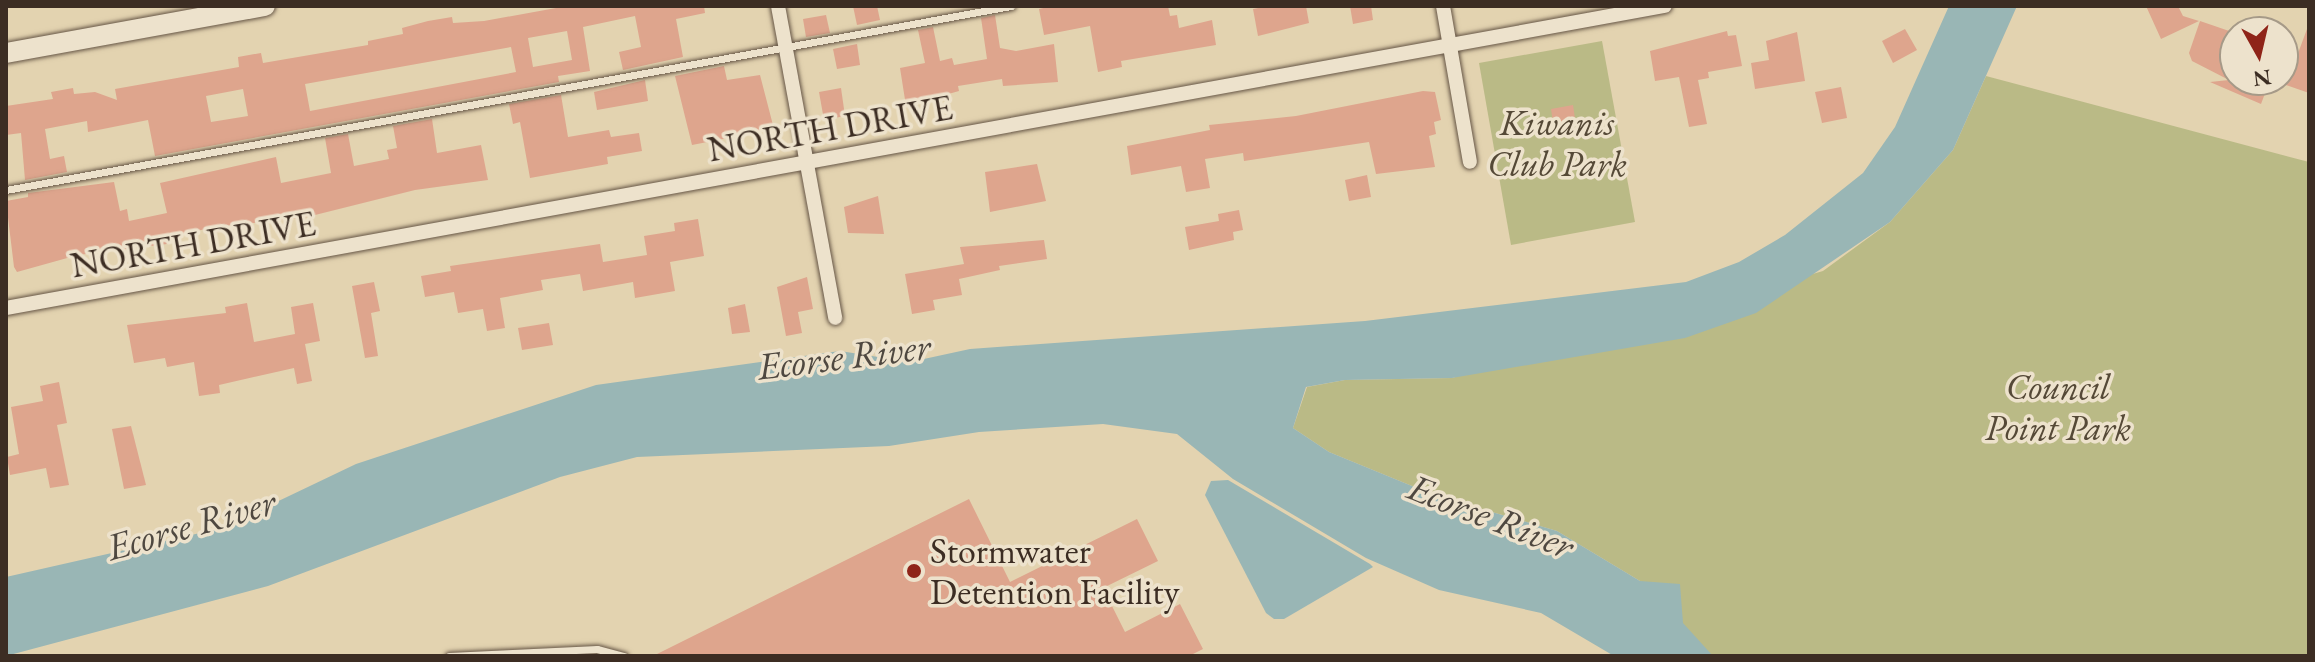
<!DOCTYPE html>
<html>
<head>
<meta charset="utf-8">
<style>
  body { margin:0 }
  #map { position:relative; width:2315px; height:662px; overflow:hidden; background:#e3d3b0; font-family:"EB Garamond",serif }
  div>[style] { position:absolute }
  .green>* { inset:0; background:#baba86 }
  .water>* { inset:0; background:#99b6b5 }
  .building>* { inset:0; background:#dea58d }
  .roads { filter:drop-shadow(0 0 2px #665646) drop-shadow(0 0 2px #665646) }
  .lane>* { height:7px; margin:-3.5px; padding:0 3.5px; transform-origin:3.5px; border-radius:3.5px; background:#ede2cc }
  .street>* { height:14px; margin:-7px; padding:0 7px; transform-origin:7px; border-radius:7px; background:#ede2cc }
  .secondary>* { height:20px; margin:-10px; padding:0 10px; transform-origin:10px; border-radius:10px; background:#ede2cc }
  .dots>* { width:22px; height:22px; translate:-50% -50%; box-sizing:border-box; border:4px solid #ede2cc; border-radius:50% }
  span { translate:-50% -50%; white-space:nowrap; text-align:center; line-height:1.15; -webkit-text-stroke:7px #ede2cc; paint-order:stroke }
  .park-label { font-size:36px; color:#554937; font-style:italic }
  .street-label { font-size:36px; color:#3c2d23 }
  .poi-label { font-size:36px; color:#3c2d23 }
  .left { translate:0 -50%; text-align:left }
  .water-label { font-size:38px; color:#4f4840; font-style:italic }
  .frame { position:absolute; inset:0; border:8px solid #3c2d23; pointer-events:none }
  .north { position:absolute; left:2219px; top:16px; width:80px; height:80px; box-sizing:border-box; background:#ede2cc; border:2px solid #a69a88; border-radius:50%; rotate:172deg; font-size:22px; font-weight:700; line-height:32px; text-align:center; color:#3c2d23 }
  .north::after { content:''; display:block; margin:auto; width:28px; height:36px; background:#8f2418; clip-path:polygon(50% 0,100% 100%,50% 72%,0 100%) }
</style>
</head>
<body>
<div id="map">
  <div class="green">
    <i style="clip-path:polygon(1602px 41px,1635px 222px,1511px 245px,1479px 63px)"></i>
    <i style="clip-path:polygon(1986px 76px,2309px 162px,2309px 656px,1683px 656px,1640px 581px,1557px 531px,1434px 495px,1329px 452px,1293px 428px,1307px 387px,1345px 380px,1452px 378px,1823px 271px,1890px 222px,1953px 150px)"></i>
  </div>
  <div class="water">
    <i style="clip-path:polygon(1949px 6px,2017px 6px,1953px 150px,1890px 222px,1756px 313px,1685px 338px,1452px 378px,1345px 380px,1306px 387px,1293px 428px,1329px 452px,1434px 495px,1557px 531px,1640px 581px,1680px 584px,1683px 623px,1713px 656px,1614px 656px,1541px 613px,1439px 590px,1366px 558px,1233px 479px,1177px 434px,1103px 424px,979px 432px,889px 446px,637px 457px,560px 477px,268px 586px,6px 656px,6px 577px,222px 528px,356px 464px,596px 385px,840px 351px,910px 362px,970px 349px,1365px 321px,1686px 282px,1739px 262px,1785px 235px,1863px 173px,1895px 127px)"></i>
    <i style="clip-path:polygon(1228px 480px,1370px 564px,1373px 567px,1284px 619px,1274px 619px,1266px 613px,1205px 495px,1211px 481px)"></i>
  </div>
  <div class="building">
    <i style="clip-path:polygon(evenodd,567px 6px,704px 6px,705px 13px,676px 19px,683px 57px,623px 70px,619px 52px,641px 47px,635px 16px,583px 27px,590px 71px,558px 76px,559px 82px,155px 156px,148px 120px,88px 132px,87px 121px,45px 129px,50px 159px,64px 156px,67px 172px,25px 180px,21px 133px,6px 135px,6px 106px,53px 99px,51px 92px,73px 88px,74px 94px,95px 92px,117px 100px,115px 89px,239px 67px,238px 57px,261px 53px,263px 63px,368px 45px,368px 41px,403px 34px,402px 28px,428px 21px,452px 17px,453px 23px,484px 21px,567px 6px,567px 31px,572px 60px,533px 67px,528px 38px,567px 31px,567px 6px,511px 47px,516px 72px,310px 111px,305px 84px,511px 47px,567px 6px,243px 89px,248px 116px,211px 122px,206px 96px,243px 89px)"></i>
    <i style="clip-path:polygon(853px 6px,877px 6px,880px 20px,857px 25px)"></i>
    <i style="clip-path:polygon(1052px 6px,1168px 6px,1170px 16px,1177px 15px,1179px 28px,1212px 20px,1216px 45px,1121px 61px,1122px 67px,1098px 72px,1090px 26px,1044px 35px,1039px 9px)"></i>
    <i style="clip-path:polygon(1269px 6px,1306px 6px,1309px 23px,1258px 36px,1253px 9px)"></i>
    <i style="clip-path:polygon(1350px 6px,1371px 6px,1373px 20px,1353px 24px)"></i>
    <i style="clip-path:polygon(2146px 6px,2178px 6px,2183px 16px,2199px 21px,2161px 39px)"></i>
    <i style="clip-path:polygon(826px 15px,830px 33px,806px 37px,803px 19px)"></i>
    <i style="clip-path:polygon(995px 15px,1000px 48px,1016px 51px,1054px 44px,1058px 82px,1003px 86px,1002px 79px,958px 86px,959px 91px,906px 106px,900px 68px,925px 63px,918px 30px,933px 27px,940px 61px,952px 58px,954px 65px,987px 59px,981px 18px)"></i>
    <i style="clip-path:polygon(2200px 21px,2235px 33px,2235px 80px,2270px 80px,2261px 104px,2210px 82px,2229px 80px,2192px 61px,2189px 53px)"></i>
    <i style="clip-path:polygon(1905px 29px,1917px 50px,1893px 63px,1882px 41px)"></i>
    <i style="clip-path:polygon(2307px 29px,2309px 29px,2309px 93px,2283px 84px,2287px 52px,2297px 56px)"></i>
    <i style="clip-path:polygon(1727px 31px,1728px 36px,1736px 35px,1742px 66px,1708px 72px,1709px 78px,1698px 80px,1707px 124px,1689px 127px,1679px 77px,1655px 81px,1650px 51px)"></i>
    <i style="clip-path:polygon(1797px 32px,1805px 81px,1755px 89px,1751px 63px,1769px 60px,1766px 41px)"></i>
    <i style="clip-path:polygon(857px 44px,860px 65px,837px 69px,833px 49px)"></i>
    <i style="clip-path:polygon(724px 66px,727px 80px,760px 75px,774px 129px,692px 145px,675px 76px)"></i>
    <i style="clip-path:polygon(645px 80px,648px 101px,597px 110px,594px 92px)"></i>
    <i style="clip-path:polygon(1841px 87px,1847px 118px,1822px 123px,1815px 92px)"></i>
    <i style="clip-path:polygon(841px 88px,845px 116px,824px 120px,819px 92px)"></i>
    <i style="clip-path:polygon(1423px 91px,1435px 92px,1441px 120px,1434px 122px,1436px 134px,1429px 136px,1435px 167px,1376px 174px,1369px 142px,1244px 161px,1243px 153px,1205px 159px,1210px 188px,1186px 192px,1181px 166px,1131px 175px,1127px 146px,1210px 130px,1209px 125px,1296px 116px)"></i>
    <i style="clip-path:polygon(561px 95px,568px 137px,609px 130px,611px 137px,639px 133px,642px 151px,607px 157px,608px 164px,530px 178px,520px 122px,513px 124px,509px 104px)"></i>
    <i style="clip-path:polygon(1573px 105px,1576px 125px,1554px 129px,1551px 109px)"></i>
    <i style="clip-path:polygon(432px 119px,437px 153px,481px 145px,488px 180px,415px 190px,303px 218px,224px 226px,225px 231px,207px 234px,206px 229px,166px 237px,167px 244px,78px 255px,17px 272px,14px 267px,6px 201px,28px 197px,28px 193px,114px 182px,120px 211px,127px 209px,129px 221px,167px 213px,160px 183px,276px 157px,281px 183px,331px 173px,325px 138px,348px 134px,354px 166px,389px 159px,387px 150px,397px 148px,393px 126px)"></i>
    <i style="clip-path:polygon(1037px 164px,1046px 201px,990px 212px,985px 172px)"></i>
    <i style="clip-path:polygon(1367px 175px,1371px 197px,1349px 201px,1345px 180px)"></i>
    <i style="clip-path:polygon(878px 196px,884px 234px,848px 233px,844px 207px)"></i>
    <i style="clip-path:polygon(1239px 210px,1243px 230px,1233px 232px,1234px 240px,1189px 250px,1185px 227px,1219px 221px,1218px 214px)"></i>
    <i style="clip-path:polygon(698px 219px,704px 256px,670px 262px,675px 291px,635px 298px,633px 282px,583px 291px,580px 274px,541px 280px,543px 290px,500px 298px,505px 328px,487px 331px,483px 309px,458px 313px,454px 292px,425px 297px,421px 276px,451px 271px,450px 266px,600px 244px,603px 262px,647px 255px,644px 236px,675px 231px,674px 223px)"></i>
    <i style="clip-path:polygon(1044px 240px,1047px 259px,999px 266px,1000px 270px,959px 279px,962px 295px,933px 300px,935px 310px,912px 314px,905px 274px,964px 264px,960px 247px)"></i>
    <i style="clip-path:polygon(807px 277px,813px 309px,798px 312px,802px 333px,786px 336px,777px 287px)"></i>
    <i style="clip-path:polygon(374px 282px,380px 311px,371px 313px,378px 356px,365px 358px,352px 286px)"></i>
    <i style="clip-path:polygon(247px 303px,254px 342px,295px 334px,291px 307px,313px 303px,320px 341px,305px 344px,312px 381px,297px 384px,294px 368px,219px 385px,220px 393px,199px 396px,194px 362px,167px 367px,165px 358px,134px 363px,127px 325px,226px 313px,225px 307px)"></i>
    <i style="clip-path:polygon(745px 304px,750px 332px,732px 334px,728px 308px)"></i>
    <i style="clip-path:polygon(549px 323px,553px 345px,522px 350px,518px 328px)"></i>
    <i style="clip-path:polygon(59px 382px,67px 423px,57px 425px,69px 485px,50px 488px,46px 468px,10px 475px,7px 457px,19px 454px,11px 407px,43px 401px,40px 386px)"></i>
    <i style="clip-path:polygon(131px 426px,146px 485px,124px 489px,112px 429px)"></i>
    <i style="clip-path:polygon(969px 499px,1010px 582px,1137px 519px,1158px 561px,1103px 588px,1125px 632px,1180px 604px,1203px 649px,1189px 656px,653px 656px)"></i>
  </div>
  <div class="roads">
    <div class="lane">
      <i style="left:6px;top:190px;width:1022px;rotate:-10.38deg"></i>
      <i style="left:449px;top:656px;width:148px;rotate:-2.7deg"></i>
      <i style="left:597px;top:649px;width:28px;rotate:15deg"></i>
    </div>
    <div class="street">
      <i style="left:778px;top:6px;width:317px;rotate:79.6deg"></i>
      <i style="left:1443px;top:6px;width:158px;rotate:80.2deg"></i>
      <i style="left:6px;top:308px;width:1686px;rotate:-10.32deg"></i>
    </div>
    <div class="secondary">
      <i style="left:6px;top:53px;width:263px;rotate:-10.3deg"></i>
    </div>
  </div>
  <div class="dots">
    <i style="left:914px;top:571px;background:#8f2418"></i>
  </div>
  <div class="park-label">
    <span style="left:1557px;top:143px">Kiwanis<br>Club Park</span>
    <span style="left:2058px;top:407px">Council<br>Point Park</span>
  </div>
  <div class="street-label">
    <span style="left:830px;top:128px;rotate:-10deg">NORTH DRIVE</span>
    <span style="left:193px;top:244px;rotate:-10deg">NORTH DRIVE</span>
  </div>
  <div class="poi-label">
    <span class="left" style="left:930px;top:571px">Stormwater<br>Detention Facility</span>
  </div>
  <div class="water-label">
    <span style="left:844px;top:356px;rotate:-7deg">Ecorse River</span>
    <span style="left:1491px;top:516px;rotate:21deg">Ecorse River</span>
    <span style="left:191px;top:524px;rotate:-16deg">Ecorse River</span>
  </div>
  <div class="frame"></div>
  <div class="north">N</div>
</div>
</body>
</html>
